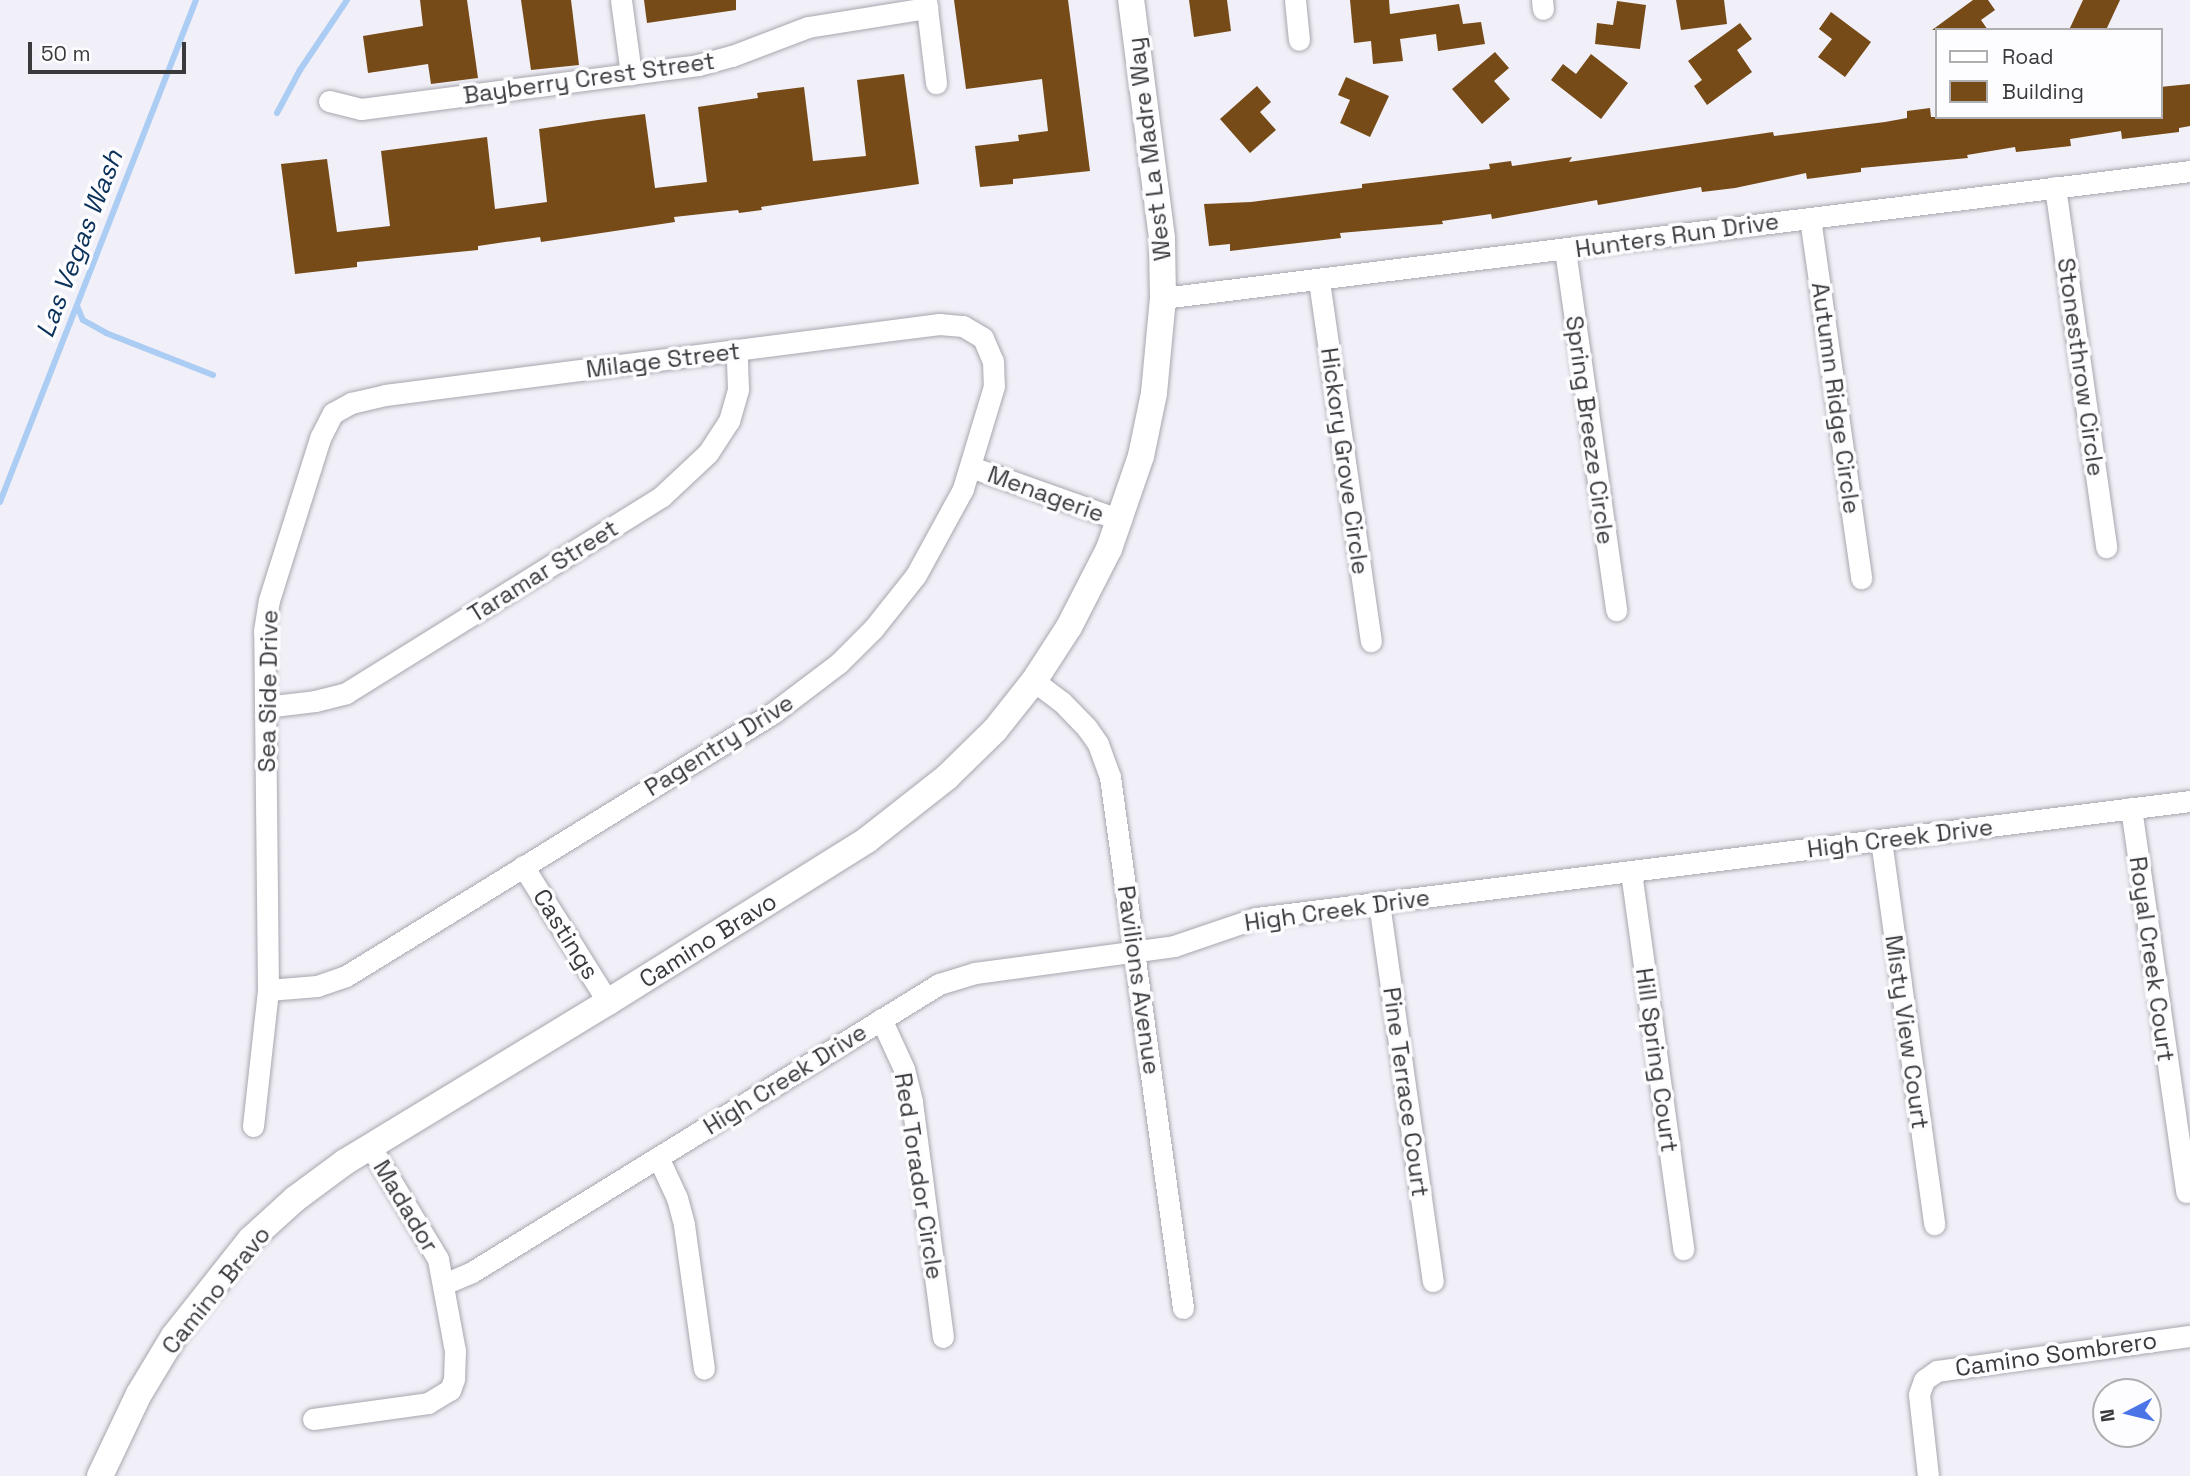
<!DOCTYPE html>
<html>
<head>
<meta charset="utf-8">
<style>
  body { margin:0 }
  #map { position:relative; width:2190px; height:1476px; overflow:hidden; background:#f1eff7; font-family:"Space Grotesk",sans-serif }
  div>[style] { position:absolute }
  .stream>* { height:6px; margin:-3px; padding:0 3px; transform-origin:3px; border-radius:3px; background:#abccf3 }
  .building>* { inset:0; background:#764b17 }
  .roads { filter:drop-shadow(0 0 2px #a8a6ae) drop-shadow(0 0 2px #a8a6ae) }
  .minor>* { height:21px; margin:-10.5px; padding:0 10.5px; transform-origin:10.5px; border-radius:10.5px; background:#fff }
  .tertiary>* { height:26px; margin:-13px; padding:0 13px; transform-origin:13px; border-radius:13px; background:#fff }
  span { translate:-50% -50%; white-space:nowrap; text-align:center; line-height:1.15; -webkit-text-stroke:7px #fdfdff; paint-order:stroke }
  .street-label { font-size:24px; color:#3a393c }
  .water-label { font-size:26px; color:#0a3159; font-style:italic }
  .legend { position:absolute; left:1935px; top:28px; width:228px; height:91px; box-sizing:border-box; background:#fdfdff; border:2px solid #afafb1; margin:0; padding:9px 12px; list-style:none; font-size:21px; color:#3a393c }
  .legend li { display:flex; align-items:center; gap:14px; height:35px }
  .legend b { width:35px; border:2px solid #afafb1 }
  .north { position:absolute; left:2092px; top:1378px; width:70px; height:70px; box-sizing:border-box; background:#fdfdff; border:2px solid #afafb1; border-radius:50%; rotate:263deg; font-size:19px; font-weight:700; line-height:28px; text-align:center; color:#3a393c }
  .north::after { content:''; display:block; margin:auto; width:24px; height:32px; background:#4b74e7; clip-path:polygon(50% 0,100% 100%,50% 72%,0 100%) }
  .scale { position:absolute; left:28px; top:42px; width:158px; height:32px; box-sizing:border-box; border:4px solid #3a393c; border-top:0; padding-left:9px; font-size:21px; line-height:24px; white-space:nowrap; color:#3a393c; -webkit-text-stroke:5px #fdfdff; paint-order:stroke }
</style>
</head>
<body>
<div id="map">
  <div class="stream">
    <i style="left:277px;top:113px;width:49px;rotate:-61.9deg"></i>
    <i style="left:300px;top:70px;width:84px;rotate:-56.1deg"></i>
    <i style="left:77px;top:306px;width:15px;rotate:67deg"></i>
    <i style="left:83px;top:320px;width:26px;rotate:29deg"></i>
    <i style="left:106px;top:333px;width:115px;rotate:21.4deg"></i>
    <i style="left:0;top:502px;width:539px;rotate:-68.67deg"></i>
  </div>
  <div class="building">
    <i style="clip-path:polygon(420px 0,467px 0,478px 78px,431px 84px,428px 64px,368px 73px,363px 36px,423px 26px)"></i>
    <i style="clip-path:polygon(521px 0,571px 0,579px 65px,531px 70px)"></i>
    <i style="clip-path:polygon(644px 0,736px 0,736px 10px,647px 23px)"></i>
    <i style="clip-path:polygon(954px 0,1068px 0,1090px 171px,1013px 179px,1013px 184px,980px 187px,975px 146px,1019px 141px,1018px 135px,1048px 131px,1042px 79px,966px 89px)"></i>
    <i style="clip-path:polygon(1189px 0,1227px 0,1231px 31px,1194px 37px)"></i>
    <i style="clip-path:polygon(1350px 0,1389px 0,1390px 14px,1459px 4px,1463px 24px,1481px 22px,1485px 44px,1438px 51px,1436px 34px,1400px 39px,1403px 61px,1373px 64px,1371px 41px,1354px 43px)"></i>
    <i style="clip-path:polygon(1676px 0,1724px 0,1727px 24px,1681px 30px)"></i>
    <i style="clip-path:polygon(1973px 0,1988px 0,1995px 10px,1981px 20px,1988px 30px,1932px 30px)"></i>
    <i style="clip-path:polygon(2083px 0,2120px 0,2106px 30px,2069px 30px)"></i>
    <i style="clip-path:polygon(1617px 1px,1646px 5px,1640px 49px,1595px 44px,1597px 23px,1613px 25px)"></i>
    <i style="clip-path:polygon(1831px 12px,1871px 42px,1845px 77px,1818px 57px,1832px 39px,1819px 29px)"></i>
    <i style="clip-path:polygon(1740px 23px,1752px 39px,1737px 50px,1752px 72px,1707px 105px,1694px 86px,1702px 80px,1688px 61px)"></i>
    <i style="clip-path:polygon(1495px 52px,1509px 68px,1494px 81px,1510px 99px,1482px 124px,1452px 89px)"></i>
    <i style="clip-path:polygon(1591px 54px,1628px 83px,1601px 119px,1551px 80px,1563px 64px,1576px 74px)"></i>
    <i style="clip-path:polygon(904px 74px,919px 184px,761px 207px,762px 210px,739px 213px,738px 210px,674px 217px,675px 222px,541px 242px,540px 237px,478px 246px,478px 250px,357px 262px,357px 267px,295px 274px,281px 164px,327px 159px,337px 232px,390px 226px,381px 151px,487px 137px,495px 209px,547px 202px,539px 129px,598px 120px,645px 114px,655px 188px,707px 182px,698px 107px,758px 98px,757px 93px,804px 87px,813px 161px,866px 156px,857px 80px)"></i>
    <i style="clip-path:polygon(1346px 77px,1389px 96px,1370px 137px,1340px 123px,1350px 100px,1338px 95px)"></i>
    <i style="clip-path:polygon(2190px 84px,2190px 126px,2179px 128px,2179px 132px,2122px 139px,2121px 131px,2070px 139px,2071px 146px,2016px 152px,2015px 147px,1967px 155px,1968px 158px,1861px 168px,1861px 172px,1807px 179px,1806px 173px,1735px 188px,1702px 192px,1701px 187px,1598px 205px,1597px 200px,1492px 219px,1491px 214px,1442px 221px,1443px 224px,1340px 233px,1341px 238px,1230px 251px,1230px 244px,1209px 246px,1204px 204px,1251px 202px,1362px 188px,1362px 184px,1490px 169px,1489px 164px,1511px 161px,1512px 166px,1572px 157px,1569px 162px,1773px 132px,1774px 136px,1885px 122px,1907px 118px,1907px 111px,1930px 108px,1931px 117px,2160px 117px,2160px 87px)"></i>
    <i style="clip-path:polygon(1257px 86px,1271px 102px,1260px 112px,1276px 130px,1250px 153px,1220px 119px)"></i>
  </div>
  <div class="roads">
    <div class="minor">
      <i style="left:621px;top:0;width:75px;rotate:82.3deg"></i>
      <i style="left:926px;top:0;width:84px;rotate:83.1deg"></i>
      <i style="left:1295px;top:0;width:40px;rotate:84.3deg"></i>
      <i style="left:1542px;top:0;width:9px;rotate:84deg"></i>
      <i style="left:329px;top:101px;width:33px;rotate:14deg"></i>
      <i style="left:361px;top:109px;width:340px;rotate:-7.4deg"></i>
      <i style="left:698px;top:65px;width:35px;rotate:-15deg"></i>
      <i style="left:732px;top:56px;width:81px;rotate:-20.9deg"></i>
      <i style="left:808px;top:27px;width:121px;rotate:-9.1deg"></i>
      <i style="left:2055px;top:187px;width:364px;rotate:81.9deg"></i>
      <i style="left:1810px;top:218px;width:364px;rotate:81.9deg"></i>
      <i style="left:1565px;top:250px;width:364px;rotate:81.9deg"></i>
      <i style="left:1319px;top:281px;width:364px;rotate:81.8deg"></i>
      <i style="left:1163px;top:298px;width:1035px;rotate:-7.05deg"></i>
      <i style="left:971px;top:467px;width:159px;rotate:19.5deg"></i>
      <i style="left:1034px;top:681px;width:35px;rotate:37deg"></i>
      <i style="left:1062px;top:702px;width:36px;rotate:46deg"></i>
      <i style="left:1087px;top:728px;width:19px;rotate:55deg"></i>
      <i style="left:1098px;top:744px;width:35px;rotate:70deg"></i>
      <i style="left:1110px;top:777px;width:536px;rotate:82.17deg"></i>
      <i style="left:265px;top:707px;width:50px;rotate:-6.8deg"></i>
      <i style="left:315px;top:701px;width:32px;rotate:-14deg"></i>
      <i style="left:346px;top:693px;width:371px;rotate:-31.9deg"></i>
      <i style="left:661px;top:497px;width:64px;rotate:-43.1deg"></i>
      <i style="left:708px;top:453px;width:38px;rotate:-57deg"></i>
      <i style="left:729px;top:421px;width:33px;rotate:-74deg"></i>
      <i style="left:738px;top:389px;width:38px;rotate:-92deg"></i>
      <i style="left:2131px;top:808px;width:388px;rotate:81.8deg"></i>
      <i style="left:1881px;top:840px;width:388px;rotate:82.1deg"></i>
      <i style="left:523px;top:866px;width:160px;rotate:58deg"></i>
      <i style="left:1631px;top:872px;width:381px;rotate:82.1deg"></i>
      <i style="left:1379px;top:903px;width:382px;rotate:81.9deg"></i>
      <i style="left:881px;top:1019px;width:55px;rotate:65.3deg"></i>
      <i style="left:904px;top:1069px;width:34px;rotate:76deg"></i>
      <i style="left:912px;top:1102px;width:237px;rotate:82.5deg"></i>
      <i style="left:253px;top:1126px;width:137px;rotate:-83.7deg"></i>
      <i style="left:268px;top:990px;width:359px;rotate:-90.6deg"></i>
      <i style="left:264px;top:631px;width:31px;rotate:-81deg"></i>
      <i style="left:269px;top:600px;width:170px;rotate:-72.5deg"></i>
      <i style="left:320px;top:438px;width:28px;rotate:-63deg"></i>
      <i style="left:333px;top:413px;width:21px;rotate:-29deg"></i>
      <i style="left:351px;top:403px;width:35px;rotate:-13deg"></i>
      <i style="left:385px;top:395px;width:559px;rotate:-7.3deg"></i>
      <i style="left:939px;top:324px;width:24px;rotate:5deg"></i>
      <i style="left:963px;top:326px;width:23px;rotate:31deg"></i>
      <i style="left:983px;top:338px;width:25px;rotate:67deg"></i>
      <i style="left:993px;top:361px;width:25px;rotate:88deg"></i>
      <i style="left:994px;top:386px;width:108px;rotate:106.8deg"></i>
      <i style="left:963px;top:489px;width:98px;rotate:118.7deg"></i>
      <i style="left:916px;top:575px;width:69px;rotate:128.5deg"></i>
      <i style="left:873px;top:629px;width:48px;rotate:135deg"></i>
      <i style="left:839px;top:663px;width:83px;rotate:142.9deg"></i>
      <i style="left:773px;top:713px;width:501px;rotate:148.37deg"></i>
      <i style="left:346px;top:976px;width:31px;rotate:161deg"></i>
      <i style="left:317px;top:986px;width:49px;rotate:175.3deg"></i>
      <i style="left:658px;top:1157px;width:45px;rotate:65.1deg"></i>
      <i style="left:677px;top:1198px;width:28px;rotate:75deg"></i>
      <i style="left:684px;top:1225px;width:145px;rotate:82.1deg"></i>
      <i style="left:444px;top:1284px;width:30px;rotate:-23deg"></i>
      <i style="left:472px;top:1272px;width:549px;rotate:-31.66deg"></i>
      <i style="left:939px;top:984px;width:38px;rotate:-17deg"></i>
      <i style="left:975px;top:973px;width:201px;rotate:-7.7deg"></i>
      <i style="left:1174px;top:946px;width:87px;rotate:-18.9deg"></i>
      <i style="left:1256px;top:918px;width:941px;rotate:-7.14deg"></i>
      <i style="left:313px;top:1419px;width:116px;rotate:-7.9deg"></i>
      <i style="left:428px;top:1403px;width:26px;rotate:-31deg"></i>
      <i style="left:450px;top:1390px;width:12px;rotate:-70deg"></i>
      <i style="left:454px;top:1379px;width:28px;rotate:-88deg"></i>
      <i style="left:455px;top:1351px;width:94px;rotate:-100.5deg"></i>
      <i style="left:438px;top:1259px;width:132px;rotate:-121deg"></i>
      <i style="left:1928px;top:1476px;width:82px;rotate:-96.3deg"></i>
      <i style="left:1919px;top:1394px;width:15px;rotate:-70deg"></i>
      <i style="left:1924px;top:1380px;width:16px;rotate:-35deg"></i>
      <i style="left:1937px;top:1371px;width:255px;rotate:-7.9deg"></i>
    </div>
    <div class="tertiary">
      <i style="left:100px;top:1476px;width:91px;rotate:-64.6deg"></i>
      <i style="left:139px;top:1394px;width:68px;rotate:-58.9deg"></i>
      <i style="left:174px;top:1336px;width:124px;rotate:-51.6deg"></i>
      <i style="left:251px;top:1239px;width:59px;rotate:-42.3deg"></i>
      <i style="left:295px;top:1199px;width:62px;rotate:-36.5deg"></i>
      <i style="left:345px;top:1162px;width:308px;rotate:-31.3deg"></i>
      <i style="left:608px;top:1002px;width:305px;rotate:-32deg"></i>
      <i style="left:867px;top:840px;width:102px;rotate:-38.2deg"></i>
      <i style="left:947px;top:777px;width:67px;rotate:-44.4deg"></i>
      <i style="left:995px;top:730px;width:63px;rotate:-51.5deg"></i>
      <i style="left:1034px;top:681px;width:64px;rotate:-57.1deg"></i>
      <i style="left:1069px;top:627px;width:88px;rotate:-62.9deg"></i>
      <i style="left:1109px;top:549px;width:98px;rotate:-71deg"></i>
      <i style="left:1141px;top:456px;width:64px;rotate:-78.3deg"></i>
      <i style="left:1154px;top:393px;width:95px;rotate:-84.6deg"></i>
      <i style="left:1163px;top:298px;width:60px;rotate:-91deg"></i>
      <i style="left:1162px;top:238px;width:240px;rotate:-97.4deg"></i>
    </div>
  </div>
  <div class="street-label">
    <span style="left:589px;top:78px;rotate:-8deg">Bayberry Crest Street</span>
    <span style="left:1149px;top:149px;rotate:-97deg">West La Madre Way</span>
    <span style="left:1677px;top:235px;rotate:-8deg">Hunters Run Drive</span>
    <span style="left:663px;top:360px;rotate:-7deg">Milage Street</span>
    <span style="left:2081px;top:367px;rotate:82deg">Stonesthrow Circle</span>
    <span style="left:1836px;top:398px;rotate:82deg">Autumn Ridge Circle</span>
    <span style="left:1590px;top:430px;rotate:82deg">Spring Breeze Circle</span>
    <span style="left:1345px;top:461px;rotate:82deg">Hickory Grove Circle</span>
    <span style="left:1046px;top:494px;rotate:20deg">Menagerie</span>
    <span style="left:543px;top:571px;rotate:-32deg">Taramar Street</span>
    <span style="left:268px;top:691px;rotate:-89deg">Sea Side Drive</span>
    <span style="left:719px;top:745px;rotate:-32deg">Pagentry Drive</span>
    <span style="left:1900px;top:838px;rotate:-7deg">High Creek Drive</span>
    <span style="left:1337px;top:910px;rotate:-8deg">High Creek Drive</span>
    <span style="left:566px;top:934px;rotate:58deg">Castings</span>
    <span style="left:708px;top:940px;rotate:-32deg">Camino Bravo</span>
    <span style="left:2152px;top:959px;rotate:82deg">Royal Creek Court</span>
    <span style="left:1139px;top:980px;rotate:82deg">Pavilions Avenue</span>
    <span style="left:1907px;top:1032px;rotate:82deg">Misty View Court</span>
    <span style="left:1657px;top:1060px;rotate:82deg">Hill Spring Court</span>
    <span style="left:785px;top:1079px;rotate:-32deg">High Creek Drive</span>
    <span style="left:1406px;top:1092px;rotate:82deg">Pine Terrace Court</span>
    <span style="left:919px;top:1176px;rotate:81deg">Red Torador Circle</span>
    <span style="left:406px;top:1206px;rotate:59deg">Madador</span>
    <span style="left:216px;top:1290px;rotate:-51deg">Camino Bravo</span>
    <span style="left:2056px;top:1354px;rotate:-8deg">Camino Sombrero</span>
  </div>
  <div class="water-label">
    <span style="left:80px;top:244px;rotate:-69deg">Las Vegas Wash</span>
  </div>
  <ul class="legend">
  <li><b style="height:9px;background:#fff"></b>Road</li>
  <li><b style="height:19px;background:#764b17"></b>Building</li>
  </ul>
  <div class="north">N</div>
  <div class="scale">50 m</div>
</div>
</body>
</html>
